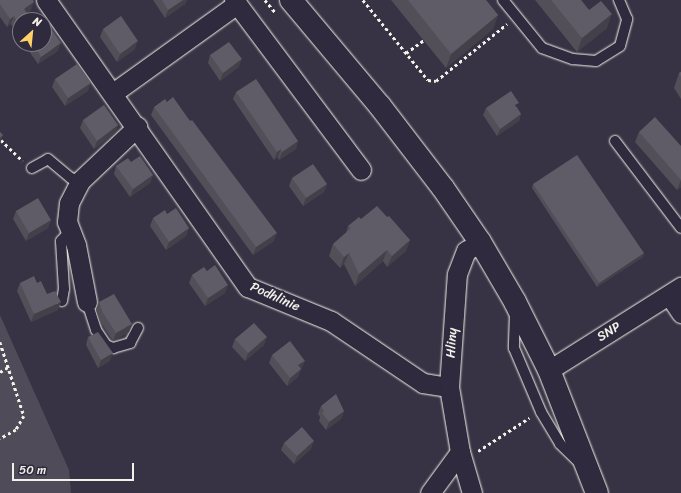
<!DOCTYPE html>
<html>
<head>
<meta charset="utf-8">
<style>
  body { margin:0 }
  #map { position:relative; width:681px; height:493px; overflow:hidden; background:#373244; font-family:Sriracha,sans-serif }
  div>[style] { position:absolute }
  .green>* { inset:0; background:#504b59 }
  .path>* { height:2.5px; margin-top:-1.25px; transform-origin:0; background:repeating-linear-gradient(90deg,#f4f1e8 0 3px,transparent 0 6px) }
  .roads { filter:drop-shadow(0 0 1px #f4f1e8) drop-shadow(0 0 1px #f4f1e8) }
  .lane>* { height:10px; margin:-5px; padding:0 5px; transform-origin:5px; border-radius:5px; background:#2f2a3d }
  .street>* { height:19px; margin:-9.5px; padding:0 9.5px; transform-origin:9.5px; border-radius:9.5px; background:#2f2a3d }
  .secondary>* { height:22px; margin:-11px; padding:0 11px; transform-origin:11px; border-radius:11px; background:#2f2a3d }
  .wall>* { inset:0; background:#524f59 }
  .shaded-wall>* { inset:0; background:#424048 }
  .building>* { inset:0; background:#5f5c67 }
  span { translate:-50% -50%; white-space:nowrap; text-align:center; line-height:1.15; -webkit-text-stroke:4px #2f2a3d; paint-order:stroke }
  .street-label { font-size:13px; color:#f4f1e8 }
  .north { position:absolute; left:12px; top:12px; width:40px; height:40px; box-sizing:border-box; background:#2f2a3d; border:1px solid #7e7a81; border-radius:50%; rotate:27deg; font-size:11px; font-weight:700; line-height:16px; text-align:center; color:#f4f1e8 }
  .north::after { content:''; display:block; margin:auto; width:14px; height:18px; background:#ffd166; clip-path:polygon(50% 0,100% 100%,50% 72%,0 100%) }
  .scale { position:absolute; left:12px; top:463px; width:122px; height:18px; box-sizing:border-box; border:2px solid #f4f1e8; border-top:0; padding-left:5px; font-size:12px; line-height:14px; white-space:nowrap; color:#f4f1e8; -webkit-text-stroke:3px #2f2a3d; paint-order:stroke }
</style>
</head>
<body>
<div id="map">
  <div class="green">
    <i style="clip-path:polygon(0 315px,69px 470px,71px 493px,0 493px)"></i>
  </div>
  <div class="path">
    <i style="left:265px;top:0;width:16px;rotate:50deg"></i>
    <i style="left:363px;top:0;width:103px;rotate:50.9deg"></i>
    <i style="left:428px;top:80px;width:8px;rotate:7deg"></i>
    <i style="left:436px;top:81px;width:91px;rotate:-38.8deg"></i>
    <i style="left:406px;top:53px;width:22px;rotate:-36deg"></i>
    <i style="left:1px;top:140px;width:30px;rotate:44deg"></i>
    <i style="left:0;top:342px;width:78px;rotate:72deg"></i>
    <i style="left:24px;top:416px;width:16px;rotate:120deg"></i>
    <i style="left:16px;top:430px;width:18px;rotate:151deg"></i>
    <i style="left:0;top:372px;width:9px;rotate:-32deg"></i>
    <i style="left:478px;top:451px;width:61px;rotate:-32.9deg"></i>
  </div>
  <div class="roads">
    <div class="lane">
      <i style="left:503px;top:0;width:62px;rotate:50.9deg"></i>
      <i style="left:542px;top:48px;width:33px;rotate:20deg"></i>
      <i style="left:573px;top:59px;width:23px;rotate:5deg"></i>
      <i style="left:596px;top:61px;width:28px;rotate:-32deg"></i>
      <i style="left:620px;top:46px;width:28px;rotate:-75deg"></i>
      <i style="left:627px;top:19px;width:21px;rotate:-113deg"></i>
      <i style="left:615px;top:141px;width:109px;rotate:52.8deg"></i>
      <i style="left:32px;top:168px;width:18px;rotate:-29deg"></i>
      <i style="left:48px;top:159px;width:30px;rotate:40deg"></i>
      <i style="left:71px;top:178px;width:9px;rotate:18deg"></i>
      <i style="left:62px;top:301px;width:12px;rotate:-81deg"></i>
      <i style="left:64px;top:289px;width:48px;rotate:-93.6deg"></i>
      <i style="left:61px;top:241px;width:15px;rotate:-48deg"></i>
      <i style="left:87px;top:302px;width:29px;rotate:72deg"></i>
      <i style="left:96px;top:330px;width:18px;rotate:56deg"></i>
      <i style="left:106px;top:345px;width:8px;rotate:23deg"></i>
      <i style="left:113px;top:348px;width:18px;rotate:-16deg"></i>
      <i style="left:130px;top:343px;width:17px;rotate:-62deg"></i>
      <i style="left:515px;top:314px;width:34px;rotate:92deg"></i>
      <i style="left:514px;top:348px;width:69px;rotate:67.1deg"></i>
      <i style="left:541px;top:412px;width:37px;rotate:59deg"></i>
      <i style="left:560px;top:444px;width:28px;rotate:44deg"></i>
    </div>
    <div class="street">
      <i style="left:46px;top:0;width:351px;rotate:54.9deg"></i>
      <i style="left:248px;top:287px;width:90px;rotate:22.3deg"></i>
      <i style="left:331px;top:321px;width:111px;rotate:34deg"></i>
      <i style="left:423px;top:383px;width:26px;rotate:9deg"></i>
      <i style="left:234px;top:0;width:212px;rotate:53.2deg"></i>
      <i style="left:113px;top:93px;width:153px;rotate:-35.7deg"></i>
      <i style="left:669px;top:295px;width:22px;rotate:56deg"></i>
      <i style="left:87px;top:302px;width:58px;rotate:-100.9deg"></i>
      <i style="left:76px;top:245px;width:25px;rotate:-111deg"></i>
      <i style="left:67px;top:222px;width:19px;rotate:-84deg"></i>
      <i style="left:69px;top:203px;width:25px;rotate:-63deg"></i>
      <i style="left:80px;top:181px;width:79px;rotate:-43.5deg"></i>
      <i style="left:549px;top:370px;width:156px;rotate:-32.2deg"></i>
      <i style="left:460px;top:452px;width:43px;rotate:73.7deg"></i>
      <i style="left:430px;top:493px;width:51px;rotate:-53.8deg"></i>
      <i style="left:460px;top:452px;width:66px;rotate:-99.6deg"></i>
      <i style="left:449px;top:387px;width:113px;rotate:-86deg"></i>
      <i style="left:457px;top:274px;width:25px;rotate:-69deg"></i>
      <i style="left:466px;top:251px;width:17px;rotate:-33deg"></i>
    </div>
    <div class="secondary">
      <i style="left:291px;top:0;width:138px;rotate:50deg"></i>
      <i style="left:380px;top:106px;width:103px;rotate:52.5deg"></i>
      <i style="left:443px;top:188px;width:65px;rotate:55.6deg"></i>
      <i style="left:480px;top:242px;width:69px;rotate:59.7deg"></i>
      <i style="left:515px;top:302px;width:76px;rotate:63.4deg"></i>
      <i style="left:549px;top:370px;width:132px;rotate:68.7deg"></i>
    </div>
  </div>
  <div class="wall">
    <i style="clip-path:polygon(0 0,31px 10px,27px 13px,20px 20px,20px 38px,11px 24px,7px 27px,0 17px)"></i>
    <i style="clip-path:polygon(153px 0,187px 0,185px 4px,165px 18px)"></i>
    <i style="clip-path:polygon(391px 0,486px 0,498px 15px,493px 29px,446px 68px)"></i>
    <i style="clip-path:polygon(535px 0,581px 0,589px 10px,607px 28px,577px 52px)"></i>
    <i style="clip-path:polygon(103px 29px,135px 49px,117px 62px,100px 37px)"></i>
    <i style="clip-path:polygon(24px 44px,44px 44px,58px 51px,38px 64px)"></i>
    <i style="clip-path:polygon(210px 55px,239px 67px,220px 81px,208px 63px)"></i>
    <i style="clip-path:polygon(681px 72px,681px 99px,674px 88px,679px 73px)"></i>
    <i style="clip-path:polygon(55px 79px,88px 91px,65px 106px,52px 87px)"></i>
    <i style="clip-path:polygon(236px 92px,298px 141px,296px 149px,279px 160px,278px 157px,274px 160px,233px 99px)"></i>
    <i style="clip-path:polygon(167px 102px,190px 121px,274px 241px,253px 255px,151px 115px,154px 107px)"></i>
    <i style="clip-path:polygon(517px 107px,521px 114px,519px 121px,497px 136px,483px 115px,486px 108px)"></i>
    <i style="clip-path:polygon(83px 120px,118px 125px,115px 133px,94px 149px,80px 128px)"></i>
    <i style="clip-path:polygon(639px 132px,681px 146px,681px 187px,677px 190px,635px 142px)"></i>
    <i style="clip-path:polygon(131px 162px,153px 175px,150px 183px,130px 197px,114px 174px,116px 166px)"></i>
    <i style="clip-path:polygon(292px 178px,327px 184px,324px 192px,303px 206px,289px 186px)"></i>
    <i style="clip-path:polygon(533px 184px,644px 253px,643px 257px,597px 287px,532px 188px)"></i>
    <i style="clip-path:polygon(16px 211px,51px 220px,48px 228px,26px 241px,13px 219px)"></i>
    <i style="clip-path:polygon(387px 217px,410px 240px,406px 251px,387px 267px,383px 261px,355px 286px,344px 264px,340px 268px,329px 256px,333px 244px,346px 233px,348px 226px,361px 219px)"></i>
    <i style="clip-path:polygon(153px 218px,189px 228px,186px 236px,166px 250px,150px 226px)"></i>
    <i style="clip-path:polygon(207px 271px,225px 293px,205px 306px,189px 283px,192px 275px)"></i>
    <i style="clip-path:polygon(20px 283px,37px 283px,47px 294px,58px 310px,31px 322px,17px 291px)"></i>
    <i style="clip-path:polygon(99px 302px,129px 332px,113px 341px,100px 321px,96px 310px)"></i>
    <i style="clip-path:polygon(88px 337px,110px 361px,98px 368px,86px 345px)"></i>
    <i style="clip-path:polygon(235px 339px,264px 345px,245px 361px,232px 347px)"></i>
    <i style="clip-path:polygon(272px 355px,302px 368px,301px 369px,298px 377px,287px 386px,269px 363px)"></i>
    <i style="clip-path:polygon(321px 406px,344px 411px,341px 419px,326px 430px,319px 421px,320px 417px,318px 414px)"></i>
    <i style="clip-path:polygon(284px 443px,311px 449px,294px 464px,281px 450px)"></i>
  </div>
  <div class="shaded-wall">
    <i style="clip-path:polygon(183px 0,187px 0,185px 4px,165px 18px,168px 10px)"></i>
    <i style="clip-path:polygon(34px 2px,31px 10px,21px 17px,24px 9px)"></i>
    <i style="clip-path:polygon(612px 14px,607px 28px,577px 52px,582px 38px)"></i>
    <i style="clip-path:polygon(498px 15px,493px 29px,446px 68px,451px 54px)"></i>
    <i style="clip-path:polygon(14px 16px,11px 24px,7px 27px,10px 19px)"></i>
    <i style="clip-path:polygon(138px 41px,135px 49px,117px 62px,120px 54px)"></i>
    <i style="clip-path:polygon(61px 43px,58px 51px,38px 64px,41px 57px)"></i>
    <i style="clip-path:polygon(242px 59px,239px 67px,220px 81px,223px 73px)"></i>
    <i style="clip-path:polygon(91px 83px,88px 91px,65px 106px,68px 98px)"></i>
    <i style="clip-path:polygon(521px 114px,519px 121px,497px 136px,500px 129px)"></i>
    <i style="clip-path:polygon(118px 125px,115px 133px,94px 149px,97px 141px)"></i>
    <i style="clip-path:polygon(3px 135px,0 144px,0 138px)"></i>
    <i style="clip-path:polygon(298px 141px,296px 149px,279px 160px,282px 152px)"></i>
    <i style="clip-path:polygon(281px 149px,278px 157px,274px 160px,277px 152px)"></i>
    <i style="clip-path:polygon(153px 175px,150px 183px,130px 197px,133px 189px)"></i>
    <i style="clip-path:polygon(681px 180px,681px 187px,677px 190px)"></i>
    <i style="clip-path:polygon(327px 184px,324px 192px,303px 206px,306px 198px)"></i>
    <i style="clip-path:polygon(51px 220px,48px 228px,26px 241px,29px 233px)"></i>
    <i style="clip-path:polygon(189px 228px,186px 236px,166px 250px,169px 242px)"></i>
    <i style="clip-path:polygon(277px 233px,274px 241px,253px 255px,256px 247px)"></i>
    <i style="clip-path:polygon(410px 240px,406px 251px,387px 267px,392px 256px)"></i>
    <i style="clip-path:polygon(387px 250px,383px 261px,355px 286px,359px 274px)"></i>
    <i style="clip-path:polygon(349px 253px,344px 264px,340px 268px,344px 257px)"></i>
    <i style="clip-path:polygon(644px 253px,643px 257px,597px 287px,599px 283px)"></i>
    <i style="clip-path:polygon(228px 285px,225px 293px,205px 306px,208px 298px)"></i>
    <i style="clip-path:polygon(61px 302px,58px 310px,31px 322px,34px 314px)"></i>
    <i style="clip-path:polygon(132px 324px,129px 332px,113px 341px,116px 333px)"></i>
    <i style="clip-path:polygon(267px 337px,264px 345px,245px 361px,248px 353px)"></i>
    <i style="clip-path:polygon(113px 353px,110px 361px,98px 368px,101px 360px)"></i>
    <i style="clip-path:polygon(305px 361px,302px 368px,295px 373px,298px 365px)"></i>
    <i style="clip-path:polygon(301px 369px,298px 377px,287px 386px,290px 378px)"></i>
    <i style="clip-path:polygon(344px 411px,341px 419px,326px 430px,329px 422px)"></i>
    <i style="clip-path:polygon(314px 441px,311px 449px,294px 464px,297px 456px)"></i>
  </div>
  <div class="building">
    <i style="clip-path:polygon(0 0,33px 0,34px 2px,24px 9px,32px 20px,20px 20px,20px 26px,14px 16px,10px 19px,0 4px)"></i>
    <i style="clip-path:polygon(162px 0,183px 0,168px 10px)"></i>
    <i style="clip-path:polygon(408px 0,486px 0,498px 15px,451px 54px)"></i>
    <i style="clip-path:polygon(551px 0,581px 0,589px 10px,601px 1px,612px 14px,582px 38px)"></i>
    <i style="clip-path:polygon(121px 16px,138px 41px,120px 54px,103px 29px)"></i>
    <i style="clip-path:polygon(48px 24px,61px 43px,41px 57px,33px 44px,44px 44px,44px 27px)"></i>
    <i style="clip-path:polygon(229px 42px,242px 59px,223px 73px,210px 55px)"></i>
    <i style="clip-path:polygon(77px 64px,91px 83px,68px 98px,55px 79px)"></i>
    <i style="clip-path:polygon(681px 72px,681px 77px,679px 73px)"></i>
    <i style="clip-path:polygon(256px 79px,298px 141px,282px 152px,281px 149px,277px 152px,236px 92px)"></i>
    <i style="clip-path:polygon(511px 91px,519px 103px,515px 105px,521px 114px,500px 129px,486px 108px)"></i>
    <i style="clip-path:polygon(173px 97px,190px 121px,192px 120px,277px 233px,256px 247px,154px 107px,165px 99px,167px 102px)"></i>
    <i style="clip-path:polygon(104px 105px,118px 125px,97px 141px,83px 120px)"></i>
    <i style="clip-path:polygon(655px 117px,681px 146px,681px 180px,639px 132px)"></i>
    <i style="clip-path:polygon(0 132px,3px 135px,0 138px)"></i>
    <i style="clip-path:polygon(577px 155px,644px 253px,599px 283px,533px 184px)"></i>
    <i style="clip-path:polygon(140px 156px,153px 175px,133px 189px,116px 166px,128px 158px,131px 162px)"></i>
    <i style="clip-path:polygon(313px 164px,327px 184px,306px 198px,292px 178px)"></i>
    <i style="clip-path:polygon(38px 198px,51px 220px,29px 233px,16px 211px)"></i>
    <i style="clip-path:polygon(377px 206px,387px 217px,389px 216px,410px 240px,392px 256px,387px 250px,359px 274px,349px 253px,344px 257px,333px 244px,351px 228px,348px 226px,359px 217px,361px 219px)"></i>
    <i style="clip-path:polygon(176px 208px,189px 228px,169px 242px,153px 218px,165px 210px,167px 214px)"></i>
    <i style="clip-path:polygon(215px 265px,228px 285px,208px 298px,192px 275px,204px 267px,207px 271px)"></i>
    <i style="clip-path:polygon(34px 276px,37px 283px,41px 281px,47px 294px,55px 291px,61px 302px,34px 314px,20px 283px)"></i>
    <i style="clip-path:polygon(114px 294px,132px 324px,116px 333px,103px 313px,99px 302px)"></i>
    <i style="clip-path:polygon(254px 323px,267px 337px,248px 353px,235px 339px)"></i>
    <i style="clip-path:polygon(98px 332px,113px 353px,101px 360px,88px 337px)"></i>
    <i style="clip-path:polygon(290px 341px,305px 361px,298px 365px,301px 369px,290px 378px,272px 355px)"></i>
    <i style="clip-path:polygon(336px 394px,344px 411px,329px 422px,322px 413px,324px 411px,321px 406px)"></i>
    <i style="clip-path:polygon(302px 427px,314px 441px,297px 456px,284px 443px)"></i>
  </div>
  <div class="street-label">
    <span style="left:275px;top:297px;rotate:24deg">Podhlinie</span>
    <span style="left:609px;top:332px;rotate:-32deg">SNP</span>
    <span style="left:452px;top:343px;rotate:-86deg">Hliny</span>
  </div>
  <div class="north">N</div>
  <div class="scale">50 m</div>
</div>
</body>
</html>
